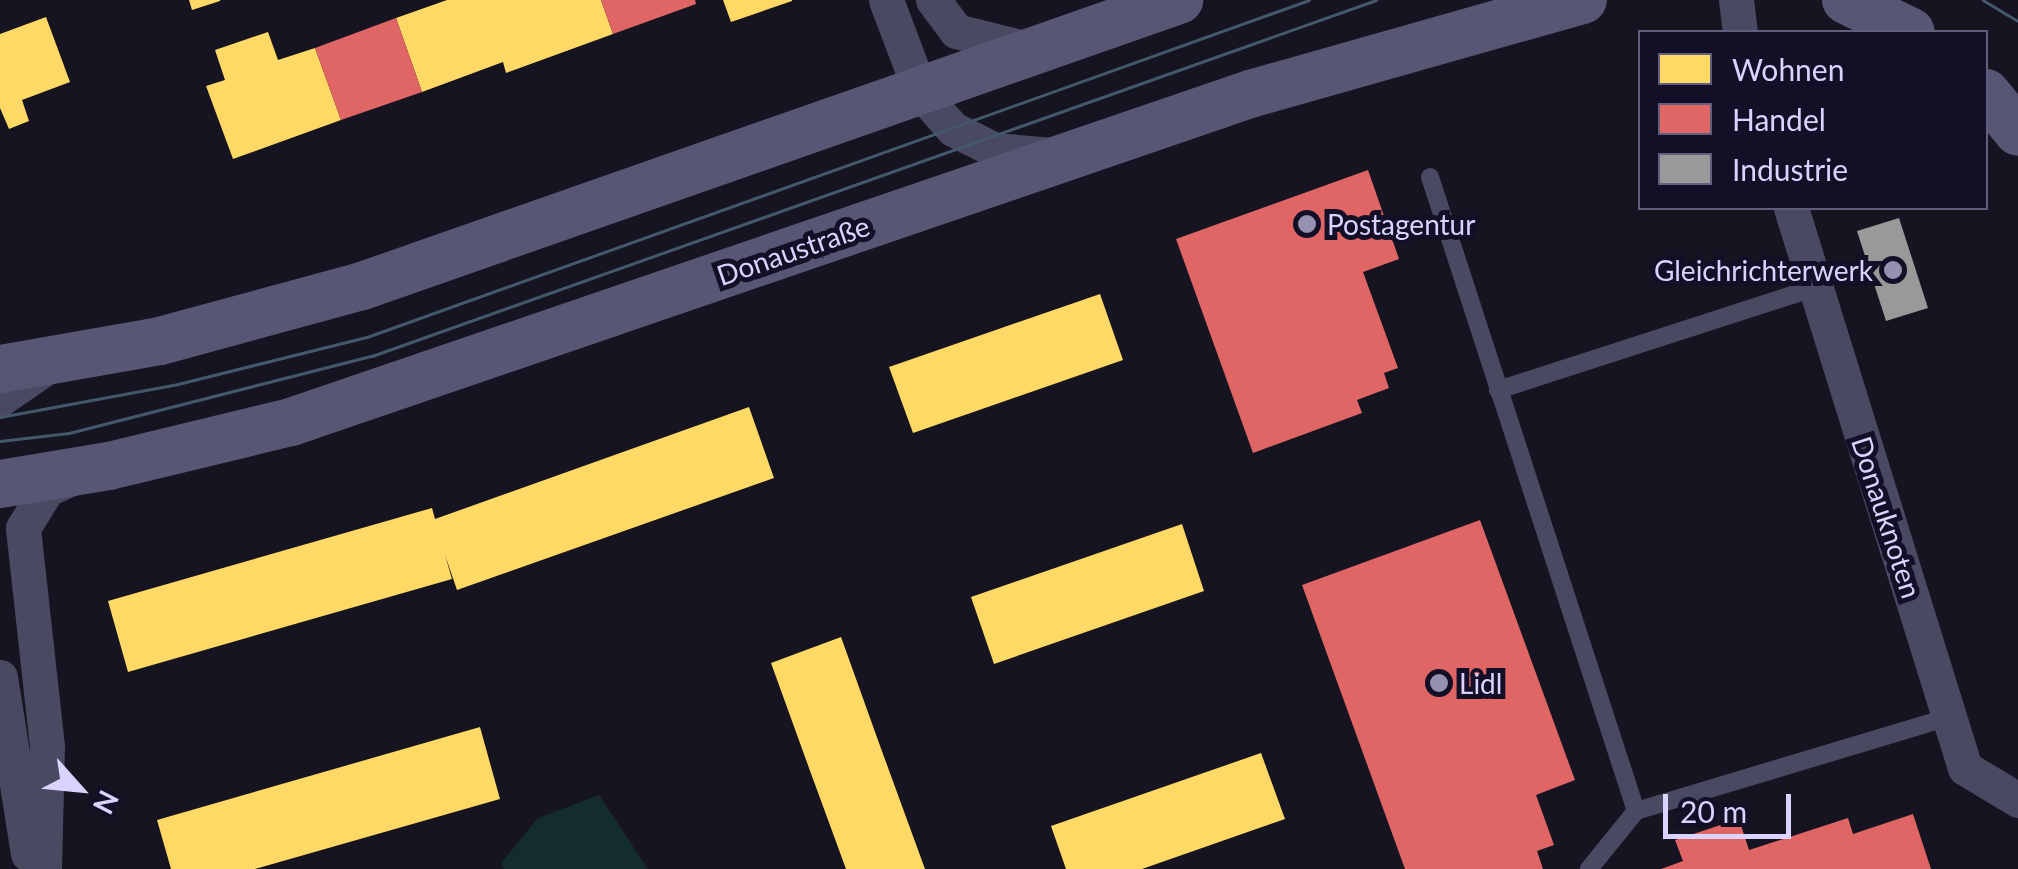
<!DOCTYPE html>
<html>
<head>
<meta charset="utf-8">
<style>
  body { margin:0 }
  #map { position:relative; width:2018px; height:869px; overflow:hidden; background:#161421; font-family:Lato,sans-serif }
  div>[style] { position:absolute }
  .green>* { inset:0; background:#132c2d }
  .homes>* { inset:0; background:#ffd966 }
  .shops>* { inset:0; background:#e06666 }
  .industry>* { inset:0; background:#999 }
  .service>* { height:18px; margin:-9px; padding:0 9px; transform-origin:9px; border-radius:9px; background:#4a4962 }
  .minor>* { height:35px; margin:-17.5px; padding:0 17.5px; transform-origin:17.5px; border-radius:17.5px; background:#4a4962 }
  .secondary>* { height:48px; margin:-24px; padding:0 24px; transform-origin:24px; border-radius:24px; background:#575674 }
  .tram>* { height:2.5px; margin:-1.25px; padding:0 1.25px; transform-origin:1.25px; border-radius:1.25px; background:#43596b }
  .dots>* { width:28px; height:28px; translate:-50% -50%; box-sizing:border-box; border:5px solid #130f26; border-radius:50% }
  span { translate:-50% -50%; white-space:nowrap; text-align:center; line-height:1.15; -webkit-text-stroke:10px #130f26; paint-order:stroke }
  .poi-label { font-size:28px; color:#d9d4ff }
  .left { translate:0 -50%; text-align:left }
  .right { translate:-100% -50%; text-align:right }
  .street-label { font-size:28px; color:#d9d4ff }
  .legend { position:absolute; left:1638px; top:30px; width:350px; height:180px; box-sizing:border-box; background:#130f26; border:2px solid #625e7d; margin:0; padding:12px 18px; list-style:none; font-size:30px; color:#d9d4ff }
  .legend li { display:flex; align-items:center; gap:20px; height:50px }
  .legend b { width:50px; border:2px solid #625e7d }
  .north { position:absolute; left:30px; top:739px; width:100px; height:100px; -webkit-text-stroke:8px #130f26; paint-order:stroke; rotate:117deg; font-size:28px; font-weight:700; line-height:40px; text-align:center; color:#d9d4ff }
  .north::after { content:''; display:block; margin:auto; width:35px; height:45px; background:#d9d4ff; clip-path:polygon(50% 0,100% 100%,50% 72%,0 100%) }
  .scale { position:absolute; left:1663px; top:794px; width:128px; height:45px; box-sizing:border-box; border:5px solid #d9d4ff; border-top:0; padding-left:12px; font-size:30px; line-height:35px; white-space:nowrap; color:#d9d4ff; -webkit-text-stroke:8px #130f26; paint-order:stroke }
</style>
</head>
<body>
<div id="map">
  <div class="green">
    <i style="clip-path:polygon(599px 795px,648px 869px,504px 869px,501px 863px,538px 818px)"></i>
  </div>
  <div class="homes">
    <i style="clip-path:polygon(189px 0,220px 0,220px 1px,192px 10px)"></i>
    <i style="clip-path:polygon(447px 0,601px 0,613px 34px,506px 73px,503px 62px,422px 92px,396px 18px)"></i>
    <i style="clip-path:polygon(723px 0,792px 0,792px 1px,731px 22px)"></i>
    <i style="clip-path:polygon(46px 17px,70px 82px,22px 100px,29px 121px,9px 129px,0 108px,0 34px)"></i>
    <i style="clip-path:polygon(268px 32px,278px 60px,315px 48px,341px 120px,233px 159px,206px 86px,225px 80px,215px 50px)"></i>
    <i style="clip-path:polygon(1100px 294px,1123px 360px,913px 433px,889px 367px)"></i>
    <i style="clip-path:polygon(749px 407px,774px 478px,457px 590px,445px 555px,452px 579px,128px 672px,108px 601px,432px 508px,435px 519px)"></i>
    <i style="clip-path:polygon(1182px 524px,1204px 591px,994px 664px,971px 597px)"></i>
    <i style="clip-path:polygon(841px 637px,879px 743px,925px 869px,846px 869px,809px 768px,771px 663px)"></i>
    <i style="clip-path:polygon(480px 727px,500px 799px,255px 869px,171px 869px,157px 820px)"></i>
    <i style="clip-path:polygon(1261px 753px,1285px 819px,1142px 869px,1066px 869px,1051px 826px)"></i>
  </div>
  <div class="shops">
    <i style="clip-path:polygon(601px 0,695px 0,696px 4px,613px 34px)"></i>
    <i style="clip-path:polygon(396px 18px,422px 92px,341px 120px,315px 48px)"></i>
    <i style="clip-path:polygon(1368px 170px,1399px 259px,1363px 272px,1398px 368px,1384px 373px,1389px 388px,1357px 400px,1362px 413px,1253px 453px,1176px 239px)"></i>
    <i style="clip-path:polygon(1480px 520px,1575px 780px,1536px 795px,1554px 845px,1537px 851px,1543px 869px,1405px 869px,1302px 585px)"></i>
    <i style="clip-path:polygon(1913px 814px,1931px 869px,1661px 869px,1683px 861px,1675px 840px,1739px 819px,1749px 850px,1848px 818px,1853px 834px)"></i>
  </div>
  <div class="industry">
    <i style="clip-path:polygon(1899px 218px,1928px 308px,1886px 321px,1857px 231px)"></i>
  </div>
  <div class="service">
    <i style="left:1430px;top:177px;width:667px;rotate:72deg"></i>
    <i style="left:1498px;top:390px;width:332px;rotate:-17.9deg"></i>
    <i style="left:1589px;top:869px;width:75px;rotate:-51deg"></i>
    <i style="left:1636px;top:811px;width:328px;rotate:-16.7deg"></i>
  </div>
  <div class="minor">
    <i style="left:886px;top:0;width:99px;rotate:69.4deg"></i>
    <i style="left:921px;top:93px;width:48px;rotate:48.4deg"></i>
    <i style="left:953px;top:129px;width:47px;rotate:26.6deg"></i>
    <i style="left:995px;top:150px;width:58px;rotate:4.9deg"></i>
    <i style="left:933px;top:0;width:39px;rotate:53deg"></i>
    <i style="left:956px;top:31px;width:78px;rotate:14deg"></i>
    <i style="left:1736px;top:0;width:32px;rotate:83deg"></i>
    <i style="left:1791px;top:208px;width:586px;rotate:72.74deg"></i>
    <i style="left:1965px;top:768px;width:62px;rotate:31.1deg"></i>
    <i style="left:0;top:399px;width:55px;rotate:-34.6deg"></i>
    <i style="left:0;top:677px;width:179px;rotate:81deg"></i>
    <i style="left:44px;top:869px;width:123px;rotate:-88.6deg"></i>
    <i style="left:47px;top:746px;width:219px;rotate:-96.3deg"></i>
    <i style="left:23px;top:528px;width:46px;rotate:-58.4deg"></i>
    <i style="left:47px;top:489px;width:30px;rotate:-24deg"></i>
  </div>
  <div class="secondary">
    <i style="left:1846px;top:0;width:72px;rotate:26.2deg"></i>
    <i style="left:1986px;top:93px;width:50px;rotate:50.6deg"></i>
    <i style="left:0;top:369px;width:162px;rotate:-9.9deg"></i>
    <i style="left:160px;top:341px;width:209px;rotate:-15.2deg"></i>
    <i style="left:362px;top:286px;width:866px;rotate:-19.29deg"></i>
    <i style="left:0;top:484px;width:110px;rotate:-9.4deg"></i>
    <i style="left:109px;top:466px;width:187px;rotate:-13.6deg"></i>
    <i style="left:291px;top:422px;width:1014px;rotate:-18.88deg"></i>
    <i style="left:1250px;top:94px;width:346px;rotate:-15.8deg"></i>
  </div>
  <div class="tram">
    <i style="left:1983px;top:0;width:41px;rotate:31deg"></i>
    <i style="left:0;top:417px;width:181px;rotate:-10.5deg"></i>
    <i style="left:178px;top:384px;width:195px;rotate:-14deg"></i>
    <i style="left:367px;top:337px;width:1000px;rotate:-19.68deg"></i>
    <i style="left:0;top:441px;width:69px;rotate:-6.6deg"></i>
    <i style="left:69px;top:433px;width:313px;rotate:-14.3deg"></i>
    <i style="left:372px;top:356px;width:1065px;rotate:-19.52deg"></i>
  </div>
  <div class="dots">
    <i style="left:1307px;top:224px;background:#9591b1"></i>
    <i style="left:1893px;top:270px;background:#9591b1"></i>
    <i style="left:1439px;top:683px;background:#9591b1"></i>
  </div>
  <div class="poi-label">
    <span class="left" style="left:1327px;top:224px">Postagentur</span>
    <span class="right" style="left:1873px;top:270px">Gleichrichterwerk</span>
    <span class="left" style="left:1459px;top:683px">Lidl</span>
  </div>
  <div class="street-label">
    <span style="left:793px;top:250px;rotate:-19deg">Donaustraße</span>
    <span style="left:1887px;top:517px;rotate:72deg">Donauknoten</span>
  </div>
  <ul class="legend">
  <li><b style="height:28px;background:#ffd966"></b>Wohnen</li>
  <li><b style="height:28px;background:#e06666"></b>Handel</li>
  <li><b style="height:28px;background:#999"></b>Industrie</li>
  </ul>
  <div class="north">N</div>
  <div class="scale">20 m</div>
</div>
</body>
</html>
